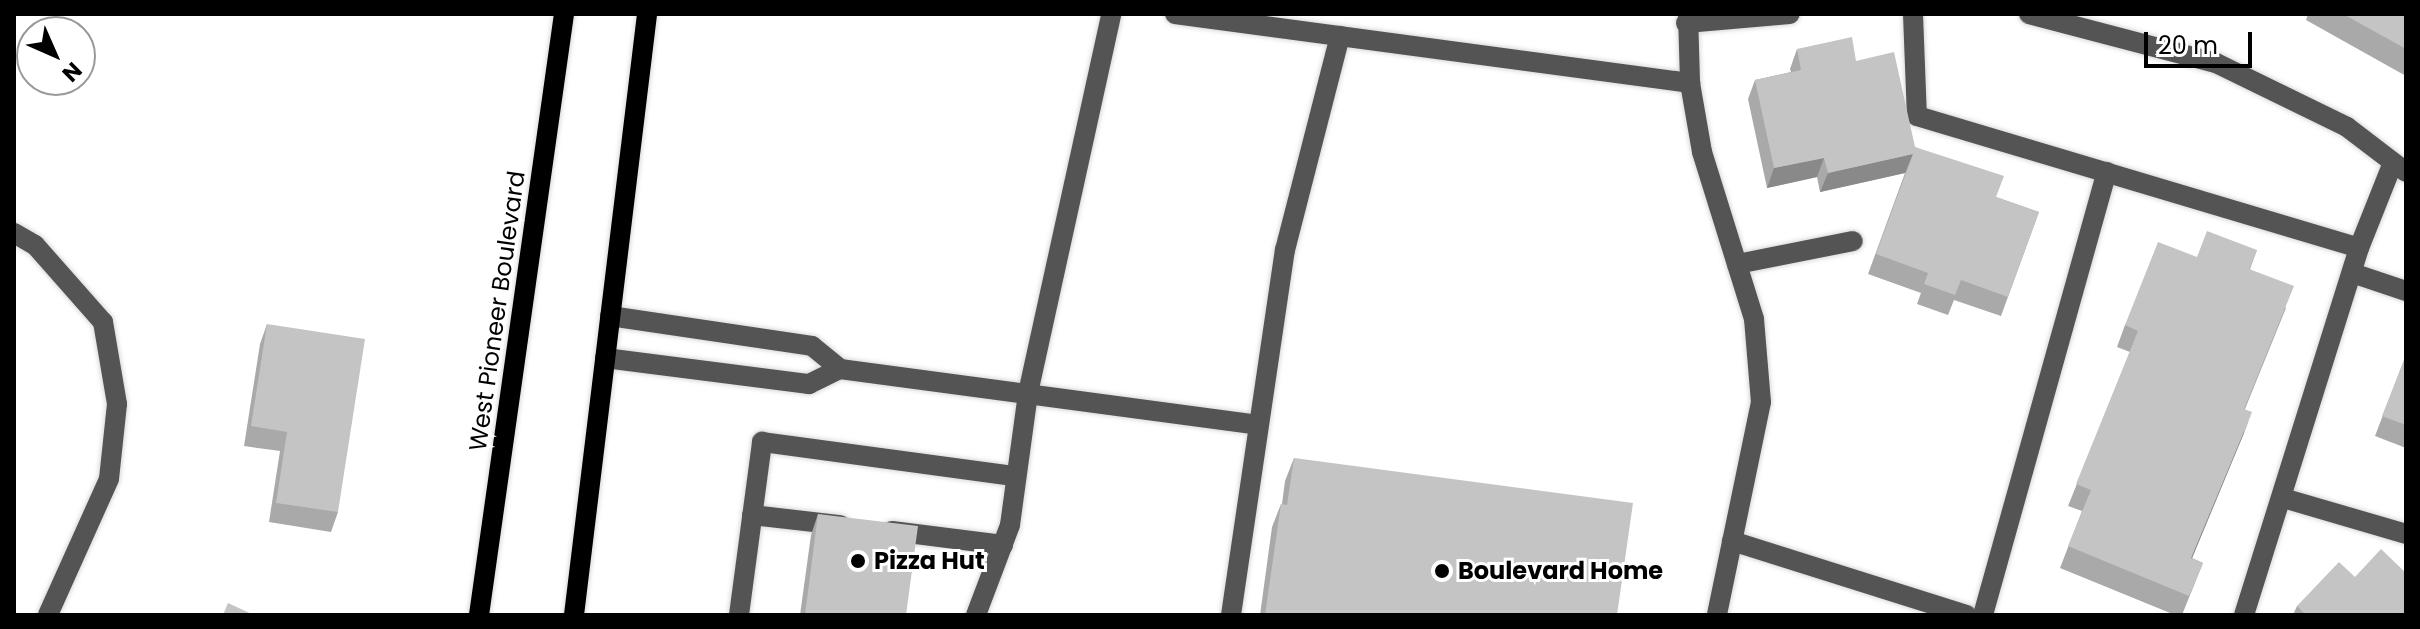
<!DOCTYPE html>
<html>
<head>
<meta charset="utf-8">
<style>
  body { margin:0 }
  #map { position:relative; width:2420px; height:629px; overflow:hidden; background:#fff; font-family:Poppins,sans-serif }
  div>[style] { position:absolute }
  .roads { filter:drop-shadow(0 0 2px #dbdbdb) drop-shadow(0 0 2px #dbdbdb) }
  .minor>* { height:20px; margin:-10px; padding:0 10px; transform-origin:10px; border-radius:10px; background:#545454 }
  .major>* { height:20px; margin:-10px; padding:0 10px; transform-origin:10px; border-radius:10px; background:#000 }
  .wall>* { inset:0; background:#a9a9a9 }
  .shaded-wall>* { inset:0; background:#898989 }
  .building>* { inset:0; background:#c4c4c4 }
  .dots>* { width:22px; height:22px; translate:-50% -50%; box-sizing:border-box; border:4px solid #fff; border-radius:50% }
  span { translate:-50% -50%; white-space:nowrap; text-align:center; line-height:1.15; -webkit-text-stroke:6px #fff; paint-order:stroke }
  .street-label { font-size:24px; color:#000 }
  .poi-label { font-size:24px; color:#000; font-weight:700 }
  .left { translate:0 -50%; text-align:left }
  .frame { position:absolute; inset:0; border:16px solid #000; pointer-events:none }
  .north { position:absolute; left:16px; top:16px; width:80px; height:80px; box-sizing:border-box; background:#fff; border:2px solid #999; border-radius:50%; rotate:135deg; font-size:22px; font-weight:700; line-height:32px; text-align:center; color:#000 }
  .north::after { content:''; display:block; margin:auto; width:28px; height:36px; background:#000; clip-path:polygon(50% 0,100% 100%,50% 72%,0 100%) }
  .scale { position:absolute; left:2144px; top:32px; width:108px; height:36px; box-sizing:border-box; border:4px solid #000; border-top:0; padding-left:10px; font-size:24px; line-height:28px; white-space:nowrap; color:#000; -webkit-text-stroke:6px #fff; paint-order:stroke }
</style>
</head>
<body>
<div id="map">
  <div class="roads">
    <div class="minor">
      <i style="left:1175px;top:14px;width:520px;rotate:7.63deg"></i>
      <i style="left:1688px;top:14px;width:69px;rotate:88.3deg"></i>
      <i style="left:1690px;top:83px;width:70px;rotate:80.1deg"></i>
      <i style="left:1702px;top:152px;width:175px;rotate:72.7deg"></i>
      <i style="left:1754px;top:319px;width:83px;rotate:85.2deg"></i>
      <i style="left:1761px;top:402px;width:217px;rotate:101.7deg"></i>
      <i style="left:1913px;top:14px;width:102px;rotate:87.8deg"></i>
      <i style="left:1917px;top:116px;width:461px;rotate:16.6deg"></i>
      <i style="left:2029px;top:14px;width:193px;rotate:14.7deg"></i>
      <i style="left:2216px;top:63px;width:146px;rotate:26deg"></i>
      <i style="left:2347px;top:127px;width:74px;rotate:37.3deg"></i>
      <i style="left:1686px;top:23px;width:104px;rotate:-4.9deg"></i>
      <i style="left:14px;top:233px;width:24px;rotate:30deg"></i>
      <i style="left:35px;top:245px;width:103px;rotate:48.6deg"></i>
      <i style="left:103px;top:322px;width:83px;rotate:80.3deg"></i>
      <i style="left:117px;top:404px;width:75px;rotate:96.1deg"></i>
      <i style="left:109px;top:479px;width:149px;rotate:114.2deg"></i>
      <i style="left:1737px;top:264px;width:118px;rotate:-11.2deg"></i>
      <i style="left:2352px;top:273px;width:57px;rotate:18.4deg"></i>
      <i style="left:610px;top:316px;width:204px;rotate:8.4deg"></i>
      <i style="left:812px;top:346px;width:36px;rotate:39deg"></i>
      <i style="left:840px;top:369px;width:422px;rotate:7.6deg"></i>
      <i style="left:605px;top:358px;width:206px;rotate:7.3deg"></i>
      <i style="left:809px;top:384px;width:34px;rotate:-26deg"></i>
      <i style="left:2283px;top:498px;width:128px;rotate:16.3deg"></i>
      <i style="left:752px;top:515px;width:89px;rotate:6.5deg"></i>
      <i style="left:892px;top:531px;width:112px;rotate:7.2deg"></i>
      <i style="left:1732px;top:541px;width:246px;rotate:17.5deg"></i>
      <i style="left:739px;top:615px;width:175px;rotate:-82.4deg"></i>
      <i style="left:762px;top:442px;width:255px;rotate:7.7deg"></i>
      <i style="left:976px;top:615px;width:96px;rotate:-69.3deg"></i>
      <i style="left:1010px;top:525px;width:133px;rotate:-82.2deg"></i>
      <i style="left:1028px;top:393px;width:388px;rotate:-77.6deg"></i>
      <i style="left:1231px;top:615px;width:369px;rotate:-81.6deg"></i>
      <i style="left:1285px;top:250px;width:221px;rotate:-75.6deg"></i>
      <i style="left:1983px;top:615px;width:460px;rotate:-74.4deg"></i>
      <i style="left:2244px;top:615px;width:385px;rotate:-72.6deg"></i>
      <i style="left:2359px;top:248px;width:89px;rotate:-68.3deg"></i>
    </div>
    <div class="major">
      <i style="left:479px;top:615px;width:607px;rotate:-81.95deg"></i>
      <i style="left:574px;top:615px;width:605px;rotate:-83.07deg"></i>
    </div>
  </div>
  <div class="wall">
    <i style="clip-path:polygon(2308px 14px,2406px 14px,2406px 76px,2306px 20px)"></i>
    <i style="clip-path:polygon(1797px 49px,1856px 61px,1915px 147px,1996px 197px,2039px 212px,2001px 316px,1954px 300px,1948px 315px,1917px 304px,1921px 293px,1868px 274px,1905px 173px,1820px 192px,1817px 177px,1767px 188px,1748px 99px,1755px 80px,1791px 72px,1790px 69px)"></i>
    <i style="clip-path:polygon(2257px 250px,2250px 269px,2286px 308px,2245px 409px,2244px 433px,2192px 558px,2203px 563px,2182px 615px,2175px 615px,2060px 568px,2082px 511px,2068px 506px,2130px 352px,2117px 347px,2125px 325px,2197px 257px)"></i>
    <i style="clip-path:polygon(267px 324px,338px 512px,331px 532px,269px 522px,280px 451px,244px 446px,260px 344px)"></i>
    <i style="clip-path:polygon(2406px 355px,2406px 448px,2375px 436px)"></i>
    <i style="clip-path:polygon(1294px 458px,1617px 615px,1260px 615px,1272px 527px,1281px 504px,1282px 504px,1285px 481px)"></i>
    <i style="clip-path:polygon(818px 514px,906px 615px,800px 615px,811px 535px)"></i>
    <i style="clip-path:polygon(2355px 577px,2406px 615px,2293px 615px,2297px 606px)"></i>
  </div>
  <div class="shaded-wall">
    <i style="clip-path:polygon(1913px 154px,1905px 173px,1820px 192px,1828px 173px)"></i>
    <i style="clip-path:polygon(1824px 158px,1817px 177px,1767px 188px,1774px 168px)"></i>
    <i style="clip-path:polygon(2252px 412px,2244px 433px,2183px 580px,2191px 558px)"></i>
  </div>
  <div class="building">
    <i style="clip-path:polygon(2343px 14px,2406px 14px,2406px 49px)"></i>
    <i style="clip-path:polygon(1852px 37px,1856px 61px,1894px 52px,1915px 147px,2004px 176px,1996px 197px,2039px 212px,2008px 297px,1961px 280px,1955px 295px,1924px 284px,1928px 273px,1876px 254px,1913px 154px,1828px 173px,1824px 158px,1774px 168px,1755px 80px,1801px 70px,1797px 49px)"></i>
    <i style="clip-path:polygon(2207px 231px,2257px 250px,2249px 269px,2294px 286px,2244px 409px,2252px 412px,2191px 558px,2203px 563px,2189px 596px,2068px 546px,2091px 490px,2076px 484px,2138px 331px,2125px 325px,2158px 242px,2197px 257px)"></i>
    <i style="clip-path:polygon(267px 324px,365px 339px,338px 512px,276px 503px,287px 432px,251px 426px)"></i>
    <i style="clip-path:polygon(2406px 355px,2406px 425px,2382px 416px)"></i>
    <i style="clip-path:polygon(1294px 458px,1633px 503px,1617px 615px,1265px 615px,1281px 504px,1287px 505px)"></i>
    <i style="clip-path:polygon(818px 514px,918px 526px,906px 615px,805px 615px)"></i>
    <i style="clip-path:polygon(2381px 549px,2406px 573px,2406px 615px,2306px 615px,2297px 606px,2339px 562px,2355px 577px)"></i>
    <i style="clip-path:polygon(228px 603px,254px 615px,223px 615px)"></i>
  </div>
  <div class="dots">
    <i style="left:858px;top:561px;background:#000"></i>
    <i style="left:1442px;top:571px;background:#000"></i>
  </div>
  <div class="street-label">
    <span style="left:497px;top:311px;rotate:-82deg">West Pioneer Boulevard</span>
  </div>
  <div class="poi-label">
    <span class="left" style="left:874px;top:561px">Pizza Hut</span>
    <span class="left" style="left:1458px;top:571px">Boulevard Home</span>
  </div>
  <div class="frame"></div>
  <div class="north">N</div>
  <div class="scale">20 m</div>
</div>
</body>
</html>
